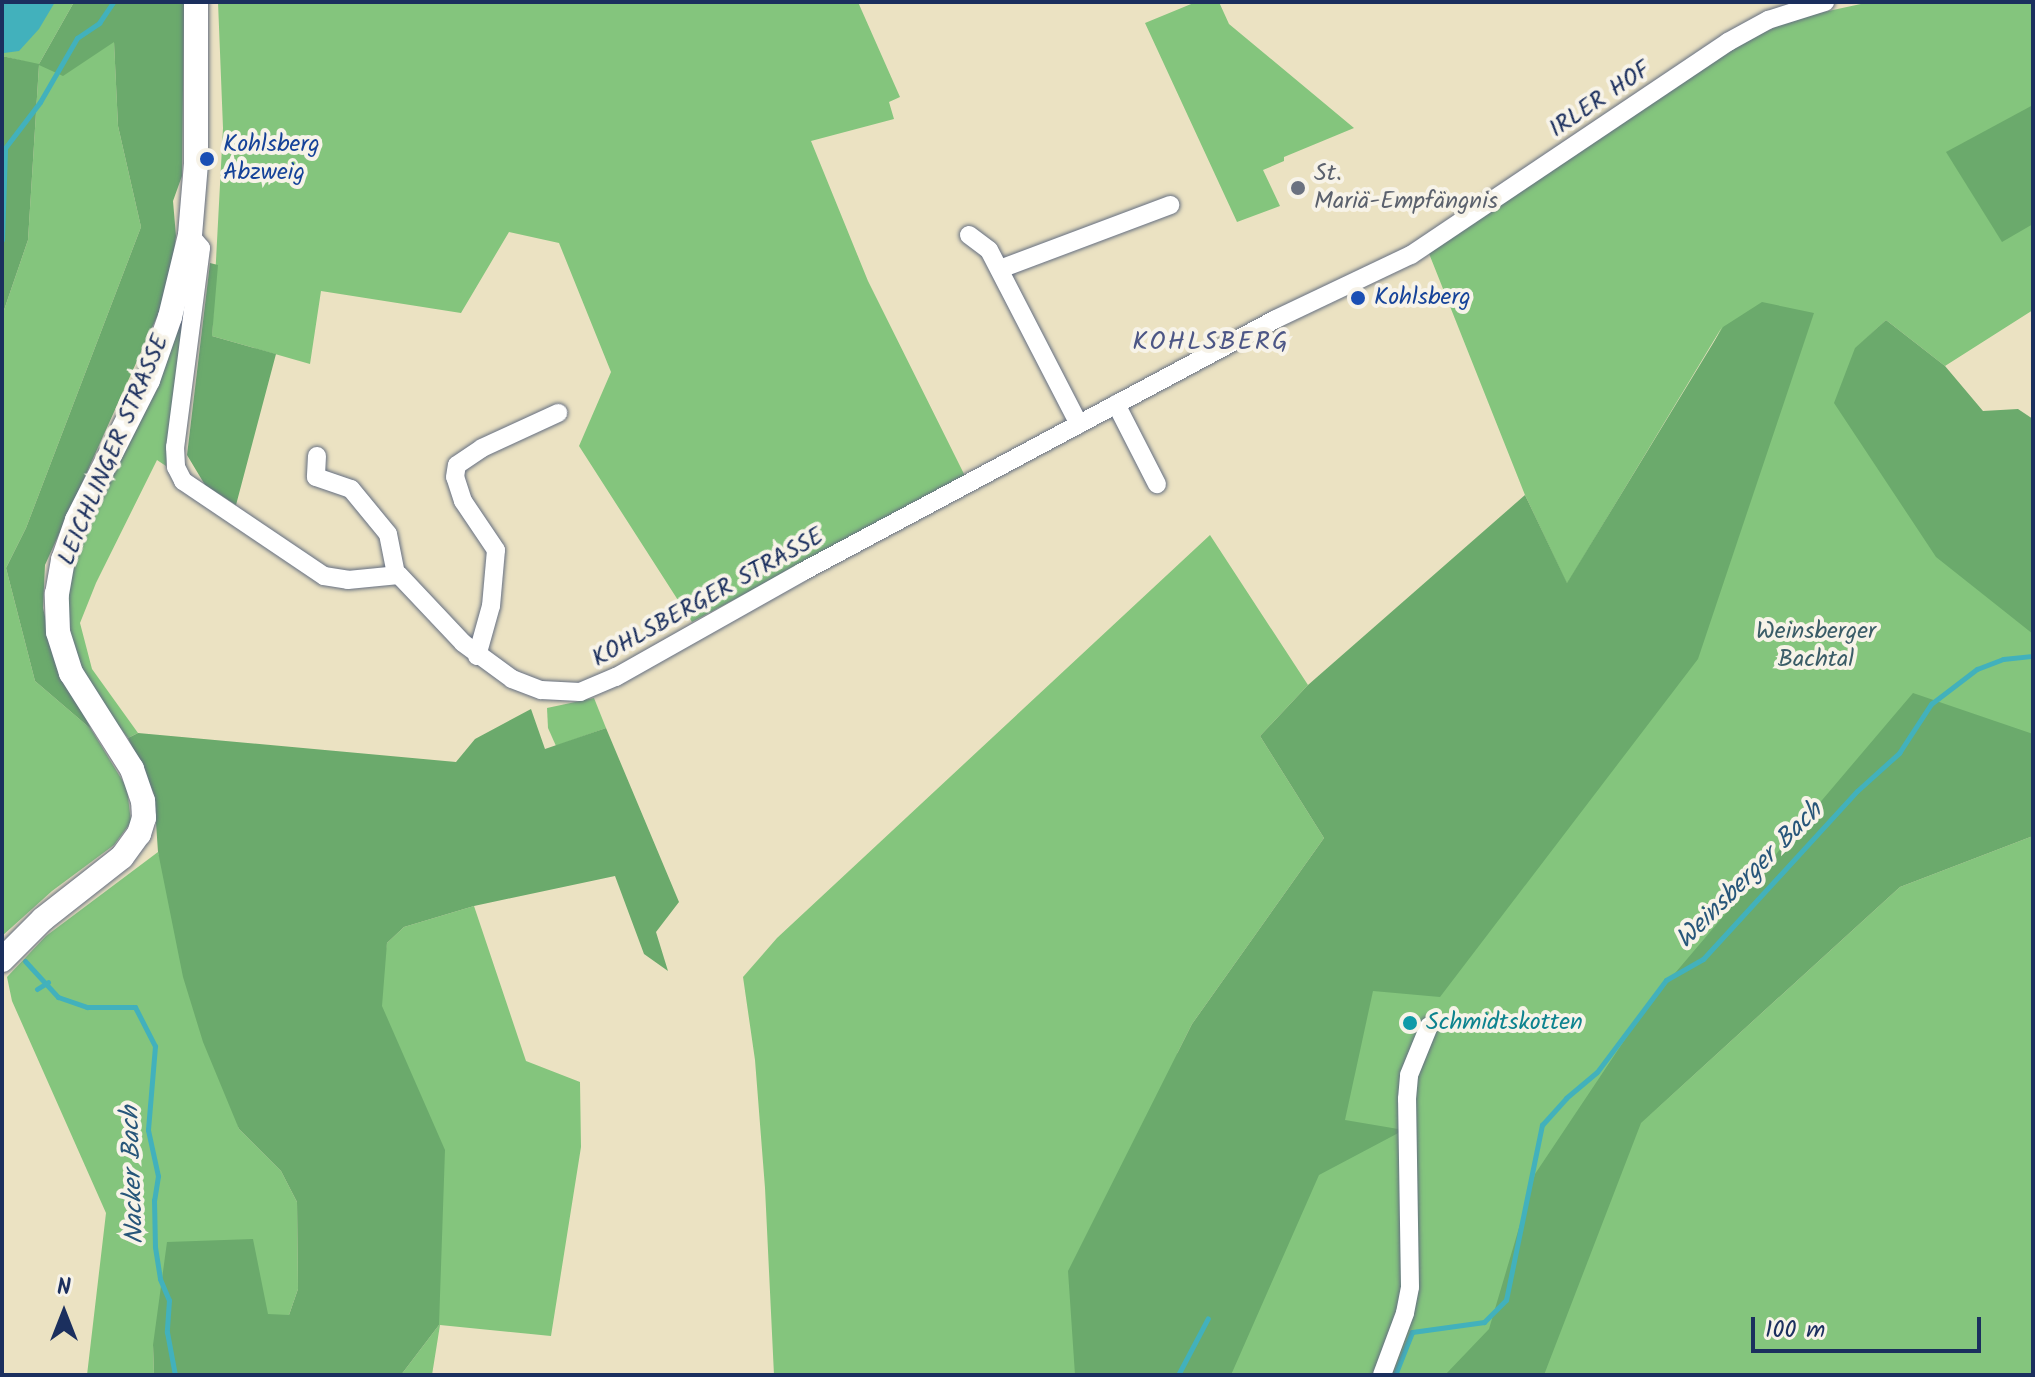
<!DOCTYPE html>
<html>
<head>
<meta charset="utf-8">
<style>
  body { margin:0 }
  #map { position:relative; width:2035px; height:1377px; overflow:hidden; background:#ebe2c2; font-family:Kalam,sans-serif }
  div>[style] { position:absolute }
  .green>* { inset:0; background:#84c57d }
  .forest>* { inset:0; background:#6baa6c }
  .water>* { inset:0; background:#42b1bc }
  .stream>* { height:5px; margin:-2.5px; padding:0 2.5px; transform-origin:2.5px; border-radius:2.5px; background:#42b1bc }
  .roads { filter:drop-shadow(0 0 2px #646e81) drop-shadow(0 0 2px #646e81) }
  .minor>* { height:18px; margin:-9px; padding:0 9px; transform-origin:9px; border-radius:9px; background:#fff }
  .major>* { height:24px; margin:-12px; padding:0 12px; transform-origin:12px; border-radius:12px; background:#fff }
  .dots>* { width:22px; height:22px; translate:-50% -50%; box-sizing:border-box; border:4px solid #f7f3e8; border-radius:50% }
  span { translate:-50% -50%; white-space:nowrap; text-align:center; line-height:1.15; -webkit-text-stroke:8px #f7f3e8; paint-order:stroke }
  .street-label { font-size:24px; color:#1b2f5e }
  .transit-label { font-size:24px; color:#164399 }
  .left { translate:0 -50%; text-align:left }
  .worship-label { font-size:24px; color:#5b616d }
  .park-label { font-size:24px; color:#3a5c67 }
  .culture-label { font-size:24px; color:#0d838f }
  .neighbourhood-label { font-size:26px; color:#4c5686; letter-spacing:2px }
  .water-label { font-size:26px; color:#27567a; font-style:italic }
  .frame { position:absolute; inset:0; border:4px solid #1b2f5e; pointer-events:none }
  .north { position:absolute; left:24px; top:1273px; width:80px; height:80px; -webkit-text-stroke:6px #f7f3e8; paint-order:stroke; rotate:0deg; font-size:22px; font-weight:700; line-height:32px; text-align:center; color:#1b2f5e }
  .north::after { content:''; display:block; margin:auto; width:28px; height:36px; background:#1b2f5e; clip-path:polygon(50% 0,100% 100%,50% 72%,0 100%) }
  .scale { position:absolute; left:1751px; top:1317px; width:230px; height:36px; box-sizing:border-box; border:4px solid #1b2f5e; border-top:0; padding-left:10px; font-size:24px; line-height:28px; white-space:nowrap; color:#1b2f5e; -webkit-text-stroke:6px #f7f3e8; paint-order:stroke }
</style>
</head>
<body>
<div id="map">
  <div class="green">
    <i style="clip-path:polygon(2px 2px,74px 2px,39px 64px,114px 41px,118px 126px,141px 227px,26px 528px,6px 568px,35px 681px,91px 729px,127px 788px,131px 822px,114px 845px,52px 891px,2px 936px,2px 316px,28px 240px,39px 65px,2px 56px)"></i>
    <i style="clip-path:polygon(218px 2px,858px 2px,900px 97px,889px 102px,894px 119px,811px 141px,868px 281px,965px 476px,692px 622px,579px 446px,611px 372px,559px 243px,509px 232px,461px 313px,321px 291px,310px 364px,212px 336px,223px 128px)"></i>
    <i style="clip-path:polygon(1196px 2px,1219px 2px,1229px 24px,1354px 128px,1284px 157px,1284px 161px,1263px 170px,1280px 206px,1237px 222px,1145px 23px)"></i>
    <i style="clip-path:polygon(1870px 2px,2033px 2px,2033px 310px,1945px 366px,1886px 320px,1856px 348px,2033px 446px,2033px 791px,2003px 791px,1641px 1123px,1900px 887px,2033px 836px,2033px 1375px,774px 1375px,765px 1188px,755px 1060px,743px 977px,777px 938px,1210px 535px,1308px 685px,1260px 736px,1324px 838px,1192px 1024px,1177px 1054px,1598px 570px,1722px 327px,1567px 584px,1525px 495px,1428px 251px,1749px 39px,1796px 18px)"></i>
    <i style="clip-path:polygon(182px 320px,186px 323px,166px 466px,157px 460px,96px 583px,80px 623px,92px 669px,138px 733px,128px 738px,94px 695px,72px 646px,67px 597px,72px 553px,139px 424px)"></i>
    <i style="clip-path:polygon(594px 698px,606px 728px,556px 746px,548px 728px,547px 708px)"></i>
    <i style="clip-path:polygon(158px 852px,239px 1129px,281px 1171px,297px 1202px,298px 1289px,289px 1315px,268px 1315px,153px 1345px,154px 1375px,87px 1375px,106px 1213px,12px 1001px,7px 977px,46px 936px)"></i>
    <i style="clip-path:polygon(474px 906px,526px 1061px,580px 1082px,581px 1147px,551px 1336px,440px 1325px,432px 1375px,401px 1375px,439px 1325px,381px 1006px,383px 966px,387px 943px,404px 927px)"></i>
  </div>
  <div class="forest">
    <i style="clip-path:polygon(74px 2px,184px 2px,182px 176px,173px 201px,176px 236px,169px 290px,45px 565px,43px 608px,53px 651px,91px 729px,35px 681px,6px 568px,26px 528px,141px 227px,118px 126px,114px 42px,63px 76px,39px 65px,28px 240px,2px 316px,2px 56px,39px 64px)"></i>
    <i style="clip-path:polygon(2033px 105px,2033px 224px,2002px 242px,1946px 152px)"></i>
    <i style="clip-path:polygon(210px 263px,218px 265px,212px 336px,276px 354px,236px 505px,205px 485px,187px 455px)"></i>
    <i style="clip-path:polygon(1762px 302px,1814px 313px,1698px 659px,1440px 997px,1373px 991px,1345px 1120px,1404px 1130px,1319px 1175px,1231px 1375px,1075px 1375px,1068px 1271px,1192px 1024px,1324px 838px,1260px 736px,1308px 685px,1525px 495px,1567px 583px,1723px 327px)"></i>
    <i style="clip-path:polygon(1886px 320px,1945px 366px,1983px 411px,2018px 409px,2033px 419px,2033px 634px,1936px 557px,1834px 403px,1855px 348px)"></i>
    <i style="clip-path:polygon(1913px 693px,2033px 734px,2033px 836px,1900px 887px,1641px 1123px,1544px 1375px,1445px 1375px,1489px 1329px,1535px 1174px,1648px 1005px)"></i>
    <i style="clip-path:polygon(531px 709px,545px 749px,606px 728px,679px 902px,656px 932px,668px 971px,644px 954px,615px 876px,474px 906px,404px 927px,387px 943px,382px 1006px,445px 1150px,439px 1325px,401px 1375px,154px 1375px,153px 1345px,167px 1242px,253px 1239px,268px 1314px,289px 1315px,298px 1289px,297px 1202px,281px 1171px,239px 1129px,203px 1042px,183px 977px,158px 852px,154px 794px,128px 738px,138px 733px,456px 762px,475px 739px)"></i>
  </div>
  <div class="water">
    <i style="clip-path:polygon(2px 2px,55px 2px,39px 29px,19px 51px,4px 53px)"></i>
  </div>
  <div class="stream">
    <i style="left:2px;top:240px;width:92px;rotate:-88.1deg"></i>
    <i style="left:5px;top:148px;width:58px;rotate:-52.7deg"></i>
    <i style="left:40px;top:102px;width:74px;rotate:-60deg"></i>
    <i style="left:77px;top:38px;width:27px;rotate:-34deg"></i>
    <i style="left:99px;top:23px;width:25px;rotate:-56deg"></i>
    <i style="left:25px;top:961px;width:49px;rotate:47.5deg"></i>
    <i style="left:58px;top:997px;width:31px;rotate:19deg"></i>
    <i style="left:87px;top:1007px;width:48px"></i>
    <i style="left:135px;top:1007px;width:44px;rotate:62.9deg"></i>
    <i style="left:155px;top:1046px;width:84px;rotate:94.8deg"></i>
    <i style="left:148px;top:1130px;width:47px;rotate:77.7deg"></i>
    <i style="left:158px;top:1176px;width:24px;rotate:99deg"></i>
    <i style="left:154px;top:1200px;width:47px;rotate:88.8deg"></i>
    <i style="left:155px;top:1247px;width:32px;rotate:81deg"></i>
    <i style="left:160px;top:1279px;width:23px;rotate:67deg"></i>
    <i style="left:169px;top:1300px;width:32px;rotate:94deg"></i>
    <i style="left:167px;top:1332px;width:44px;rotate:79.5deg"></i>
    <i style="left:37px;top:989px;width:13px;rotate:-32deg"></i>
    <i style="left:1178px;top:1375px;width:64px;rotate:-62.2deg"></i>
    <i style="left:1395px;top:1375px;width:46px;rotate:-68.4deg"></i>
    <i style="left:1412px;top:1332px;width:73px;rotate:-7.9deg"></i>
    <i style="left:1484px;top:1322px;width:31px;rotate:-45deg"></i>
    <i style="left:1506px;top:1300px;width:179px;rotate:-78.4deg"></i>
    <i style="left:1542px;top:1125px;width:36px;rotate:-48deg"></i>
    <i style="left:1566px;top:1098px;width:40px;rotate:-40deg"></i>
    <i style="left:1597px;top:1072px;width:115px;rotate:-53.1deg"></i>
    <i style="left:1666px;top:980px;width:43px;rotate:-29.6deg"></i>
    <i style="left:1703px;top:959px;width:228px;rotate:-47.5deg"></i>
    <i style="left:1857px;top:791px;width:57px;rotate:-42.1deg"></i>
    <i style="left:1899px;top:753px;width:59px;rotate:-56.9deg"></i>
    <i style="left:1931px;top:704px;width:58px;rotate:-37.3deg"></i>
    <i style="left:1977px;top:669px;width:28px;rotate:-21deg"></i>
    <i style="left:2003px;top:659px;width:30px;rotate:-6deg"></i>
  </div>
  <div class="roads">
    <div class="minor">
      <i style="left:190px;top:235px;width:17px;rotate:50deg"></i>
      <i style="left:201px;top:248px;width:201px;rotate:97.4deg"></i>
      <i style="left:175px;top:447px;width:20px;rotate:87deg"></i>
      <i style="left:176px;top:467px;width:16px;rotate:63deg"></i>
      <i style="left:183px;top:481px;width:170px;rotate:34deg"></i>
      <i style="left:324px;top:576px;width:24px;rotate:9deg"></i>
      <i style="left:348px;top:580px;width:51px;rotate:-5.6deg"></i>
      <i style="left:399px;top:575px;width:93px;rotate:46.7deg"></i>
      <i style="left:463px;top:643px;width:61px;rotate:36.3deg"></i>
      <i style="left:512px;top:679px;width:31px;rotate:21deg"></i>
      <i style="left:541px;top:690px;width:39px;rotate:3deg"></i>
      <i style="left:580px;top:692px;width:39px;rotate:-23deg"></i>
      <i style="left:616px;top:677px;width:214px;rotate:-29.4deg"></i>
      <i style="left:802px;top:572px;width:537px;rotate:-28.09deg"></i>
      <i style="left:1276px;top:319px;width:149px;rotate:-25.4deg"></i>
      <i style="left:1411px;top:255px;width:382px;rotate:-33.9deg"></i>
      <i style="left:1728px;top:42px;width:46px;rotate:-28.8deg"></i>
      <i style="left:1768px;top:20px;width:60px;rotate:-17.5deg"></i>
      <i style="left:969px;top:235px;width:25px;rotate:37deg"></i>
      <i style="left:989px;top:250px;width:196px;rotate:62.7deg"></i>
      <i style="left:1000px;top:269px;width:182px;rotate:-20.6deg"></i>
      <i style="left:1116px;top:404px;width:90px;rotate:62.9deg"></i>
      <i style="left:317px;top:456px;width:21px;rotate:93deg"></i>
      <i style="left:316px;top:477px;width:37px;rotate:19deg"></i>
      <i style="left:351px;top:489px;width:58px;rotate:50.6deg"></i>
      <i style="left:388px;top:534px;width:41px;rotate:78.7deg"></i>
      <i style="left:477px;top:656px;width:52px;rotate:-74.4deg"></i>
      <i style="left:491px;top:606px;width:56px;rotate:-84.9deg"></i>
      <i style="left:496px;top:550px;width:59px;rotate:-124deg"></i>
      <i style="left:463px;top:501px;width:25px;rotate:-108deg"></i>
      <i style="left:455px;top:477px;width:12px;rotate:-81deg"></i>
      <i style="left:457px;top:465px;width:30px;rotate:-34deg"></i>
      <i style="left:482px;top:448px;width:84px;rotate:-24.7deg"></i>
      <i style="left:1382px;top:1375px;width:66px;rotate:-69.6deg"></i>
      <i style="left:1405px;top:1313px;width:26px;rotate:-79deg"></i>
      <i style="left:1410px;top:1287px;width:188px;rotate:-90.9deg"></i>
      <i style="left:1407px;top:1099px;width:24px;rotate:-85deg"></i>
      <i style="left:1409px;top:1075px;width:53px;rotate:-67.8deg"></i>
    </div>
    <div class="major">
      <i style="left:2px;top:960px;width:58px;rotate:-45deg"></i>
      <i style="left:43px;top:919px;width:100px;rotate:-38.1deg"></i>
      <i style="left:122px;top:857px;width:29px;rotate:-54deg"></i>
      <i style="left:139px;top:834px;width:17px;rotate:-73deg"></i>
      <i style="left:144px;top:818px;width:17px;rotate:-93deg"></i>
      <i style="left:143px;top:801px;width:34px;rotate:-109deg"></i>
      <i style="left:132px;top:769px;width:114px;rotate:-122.4deg"></i>
      <i style="left:71px;top:673px;width:43px;rotate:-107.6deg"></i>
      <i style="left:58px;top:632px;width:38px;rotate:-92deg"></i>
      <i style="left:57px;top:594px;width:35px;rotate:-80deg"></i>
      <i style="left:63px;top:560px;width:42px;rotate:-70.7deg"></i>
      <i style="left:77px;top:520px;width:157px;rotate:-63.1deg"></i>
      <i style="left:148px;top:380px;width:67px;rotate:-70.8deg"></i>
      <i style="left:170px;top:317px;width:84px;rotate:-76.3deg"></i>
      <i style="left:190px;top:235px;width:72px;rotate:-85.2deg"></i>
      <i style="left:196px;top:163px;width:161px;rotate:-90deg"></i>
    </div>
  </div>
  <div class="dots">
    <i style="left:207px;top:159px;background:#1a4fb4"></i>
    <i style="left:1298px;top:188px;background:#6b7280"></i>
    <i style="left:1358px;top:298px;background:#1a4fb4"></i>
    <i style="left:1410px;top:1023px;background:#0f9aa8"></i>
  </div>
  <div class="street-label">
    <span style="left:1600px;top:100px;rotate:-34deg">IRLER HOF</span>
    <span style="left:114px;top:450px;rotate:-67deg">LEICHLINGER STRASSE</span>
    <span style="left:708px;top:598px;rotate:-29deg">KOHLSBERGER STRASSE</span>
  </div>
  <div class="transit-label">
    <span class="left" style="left:223px;top:159px">Kohlsberg<br>Abzweig</span>
    <span class="left" style="left:1374px;top:298px">Kohlsberg</span>
  </div>
  <div class="worship-label">
    <span class="left" style="left:1314px;top:188px">St.<br>Mariä-Empfängnis</span>
  </div>
  <div class="park-label">
    <span style="left:1816px;top:646px">Weinsberger<br>Bachtal</span>
  </div>
  <div class="culture-label">
    <span class="left" style="left:1426px;top:1023px">Schmidtskotten</span>
  </div>
  <div class="neighbourhood-label">
    <span style="left:1211px;top:343px">KOHLSBERG</span>
  </div>
  <div class="water-label">
    <span style="left:1750px;top:876px;rotate:-45deg">Weinsberger Bach</span>
    <span style="left:134px;top:1175px;rotate:-92deg">Nacker Bach</span>
  </div>
  <div class="frame"></div>
  <div class="north">N</div>
  <div class="scale">100 m</div>
</div>
</body>
</html>
